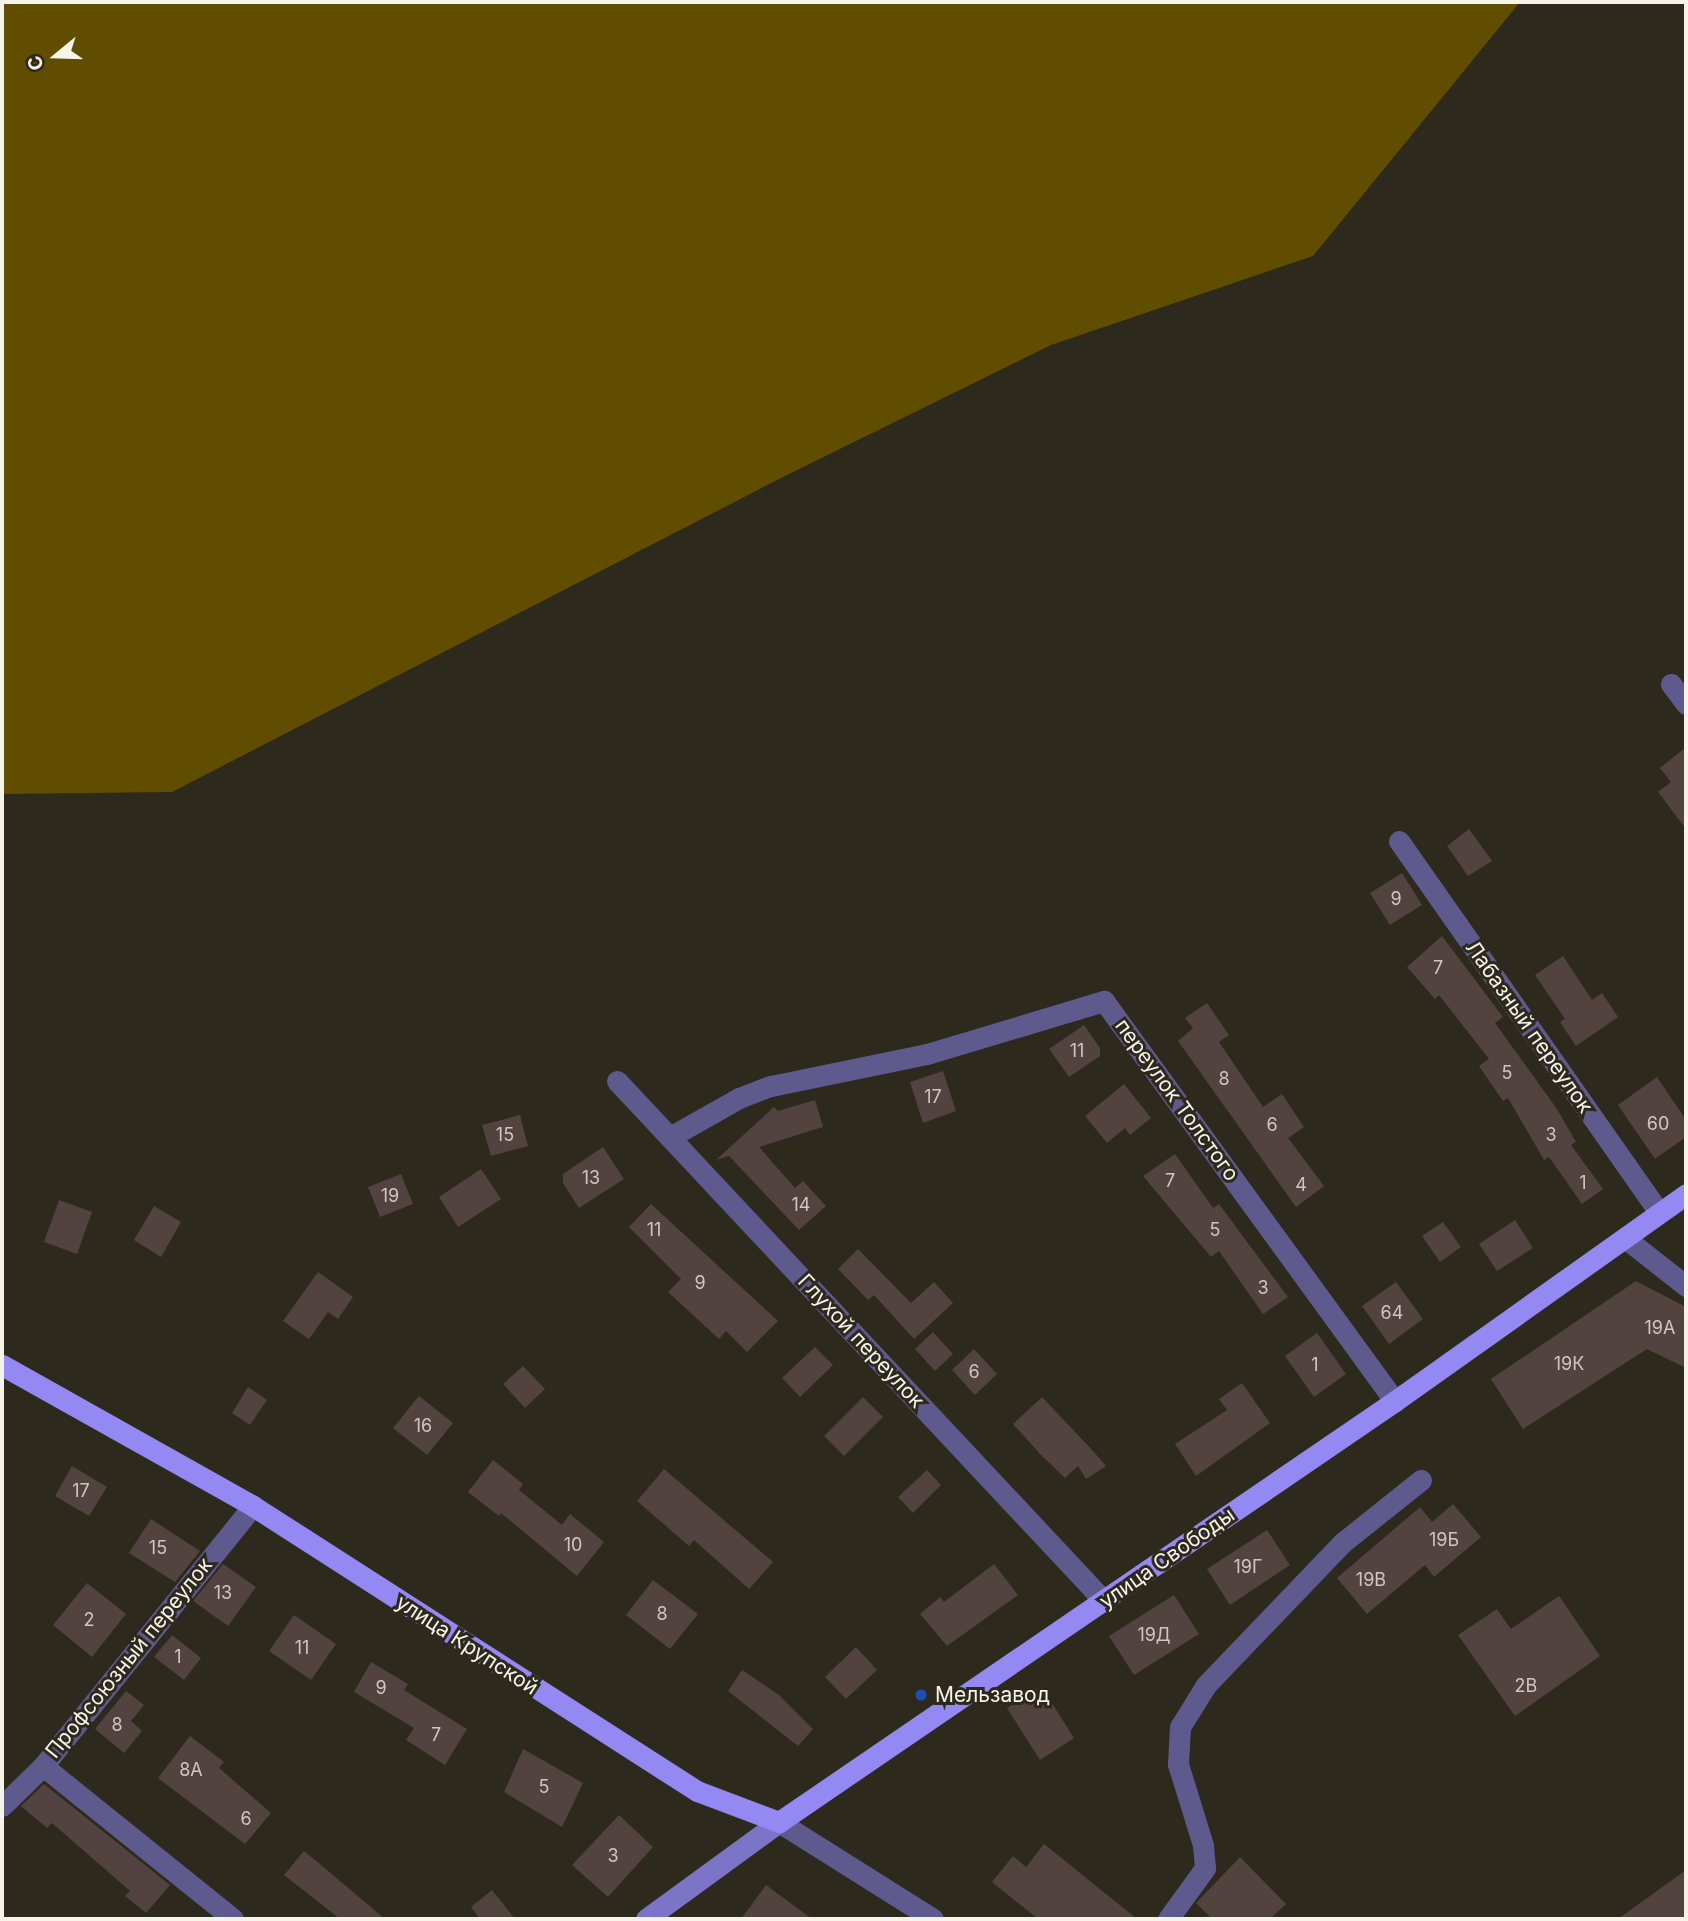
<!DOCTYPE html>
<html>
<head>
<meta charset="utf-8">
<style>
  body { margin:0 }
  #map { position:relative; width:1688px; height:1921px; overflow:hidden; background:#2d291d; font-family:Inter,sans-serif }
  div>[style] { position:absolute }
  .green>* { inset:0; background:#614d00 }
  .building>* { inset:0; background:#524340 }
  .street>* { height:21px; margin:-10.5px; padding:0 10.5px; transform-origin:10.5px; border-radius:10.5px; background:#5e5a8e }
  .secondary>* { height:21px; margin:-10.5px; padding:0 10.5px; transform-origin:10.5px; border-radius:10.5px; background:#7c74c7 }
  .primary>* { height:21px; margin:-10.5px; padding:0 10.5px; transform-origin:10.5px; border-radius:10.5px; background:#9488f3 }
  .dots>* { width:19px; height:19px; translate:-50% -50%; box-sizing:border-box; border:4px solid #2d291d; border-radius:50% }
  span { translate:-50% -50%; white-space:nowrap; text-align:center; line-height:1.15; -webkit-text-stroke:6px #2d291d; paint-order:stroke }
  .number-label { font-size:18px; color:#cdc7c0 }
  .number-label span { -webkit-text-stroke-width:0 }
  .street-label { font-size:21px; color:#f6f3eb }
  .poi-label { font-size:21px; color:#f6f3eb }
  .left { translate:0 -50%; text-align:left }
  .frame { position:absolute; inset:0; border:4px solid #f6f3eb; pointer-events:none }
  .north { position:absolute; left:21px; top:21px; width:70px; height:70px; -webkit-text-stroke:5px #2d291d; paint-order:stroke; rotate:251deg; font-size:19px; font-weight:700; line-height:28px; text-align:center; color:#f6f3eb }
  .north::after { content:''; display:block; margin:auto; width:24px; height:32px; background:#f6f3eb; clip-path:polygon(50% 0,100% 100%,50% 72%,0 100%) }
</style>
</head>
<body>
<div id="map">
  <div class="green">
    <i style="clip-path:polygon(2px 2px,1520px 2px,1313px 256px,1051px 345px,785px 476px,172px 792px,2px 794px)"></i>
  </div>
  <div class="building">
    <i style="clip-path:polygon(1686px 747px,1686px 829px,1658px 792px,1671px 782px,1660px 768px)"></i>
    <i style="clip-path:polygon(1469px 829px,1492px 861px,1468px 876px,1447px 846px)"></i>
    <i style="clip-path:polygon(1402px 873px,1422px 905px,1390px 925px,1370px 893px)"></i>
    <i style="clip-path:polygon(1442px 936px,1503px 1017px,1495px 1023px,1557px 1109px,1576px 1142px,1571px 1145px,1603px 1189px,1582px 1204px,1549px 1157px,1544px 1160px,1508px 1098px,1503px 1101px,1479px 1066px,1489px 1059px,1439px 995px,1435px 999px,1407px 967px)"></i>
    <i style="clip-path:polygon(1563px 956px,1592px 1000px,1602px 993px,1618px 1017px,1576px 1046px,1560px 1022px,1565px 1019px,1535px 975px)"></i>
    <i style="clip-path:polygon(1207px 1003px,1229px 1035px,1219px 1042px,1263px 1107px,1282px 1094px,1304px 1127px,1288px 1138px,1324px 1186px,1296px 1207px,1178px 1041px,1193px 1028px,1185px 1018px)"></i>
    <i style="clip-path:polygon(1084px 1025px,1100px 1048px,1100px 1056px,1069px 1077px,1049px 1049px)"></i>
    <i style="clip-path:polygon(943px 1071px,956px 1111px,923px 1123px,910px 1082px)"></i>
    <i style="clip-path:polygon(1657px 1077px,1686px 1120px,1686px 1137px,1655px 1159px,1618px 1105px)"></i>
    <i style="clip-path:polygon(1124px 1084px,1151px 1118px,1130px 1135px,1125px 1128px,1107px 1143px,1085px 1116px)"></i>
    <i style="clip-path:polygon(815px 1100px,823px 1127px,759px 1147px,795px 1188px,803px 1181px,826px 1206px,799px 1230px,729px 1156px,716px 1160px,774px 1107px,778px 1111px)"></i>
    <i style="clip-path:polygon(520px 1115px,528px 1146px,491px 1156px,482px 1125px)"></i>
    <i style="clip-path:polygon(603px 1147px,624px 1179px,579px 1208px,563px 1183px,563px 1174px)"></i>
    <i style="clip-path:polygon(1175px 1154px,1213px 1208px,1219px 1204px,1288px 1297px,1263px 1314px,1219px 1251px,1211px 1257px,1143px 1176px)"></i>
    <i style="clip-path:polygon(481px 1169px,501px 1199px,458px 1227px,439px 1197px)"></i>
    <i style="clip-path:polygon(401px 1174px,413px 1204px,380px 1217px,368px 1187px)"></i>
    <i style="clip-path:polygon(59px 1200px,92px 1212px,77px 1254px,44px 1242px)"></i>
    <i style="clip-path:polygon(651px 1204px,778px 1321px,747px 1352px,726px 1331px,719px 1339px,668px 1292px,681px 1279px,629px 1227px)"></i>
    <i style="clip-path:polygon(154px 1206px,181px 1222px,161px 1257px,134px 1240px)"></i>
    <i style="clip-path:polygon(1515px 1220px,1533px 1248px,1497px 1271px,1479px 1244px)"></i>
    <i style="clip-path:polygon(1443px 1222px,1461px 1247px,1440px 1262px,1422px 1236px)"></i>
    <i style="clip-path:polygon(858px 1249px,911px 1303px,934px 1282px,953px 1303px,914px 1339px,874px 1295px,868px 1300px,838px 1269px)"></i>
    <i style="clip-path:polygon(318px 1272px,353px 1297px,338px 1319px,328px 1312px,309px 1339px,283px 1321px)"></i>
    <i style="clip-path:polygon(1636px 1281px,1686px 1307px,1686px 1368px,1647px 1349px,1523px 1429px,1491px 1379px)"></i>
    <i style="clip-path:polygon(1396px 1282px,1423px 1319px,1389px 1344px,1362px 1306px)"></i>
    <i style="clip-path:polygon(933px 1332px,953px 1354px,935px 1371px,915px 1349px)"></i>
    <i style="clip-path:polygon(1317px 1333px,1346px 1374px,1314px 1397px,1285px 1356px)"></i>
    <i style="clip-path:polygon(815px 1347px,833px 1365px,800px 1397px,782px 1378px)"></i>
    <i style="clip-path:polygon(974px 1349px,997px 1374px,975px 1395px,952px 1370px)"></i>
    <i style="clip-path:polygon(523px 1366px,545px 1389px,525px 1408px,503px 1384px)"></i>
    <i style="clip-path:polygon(1242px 1383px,1270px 1423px,1196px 1476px,1175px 1444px,1227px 1410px,1219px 1399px)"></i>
    <i style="clip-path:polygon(248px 1387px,267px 1400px,250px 1425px,232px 1413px)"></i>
    <i style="clip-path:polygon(419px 1396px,453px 1423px,427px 1455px,393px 1428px)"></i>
    <i style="clip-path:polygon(863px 1397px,883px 1417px,844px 1456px,824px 1436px)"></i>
    <i style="clip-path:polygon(1042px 1397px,1094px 1452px,1106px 1466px,1086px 1479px,1078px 1466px,1065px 1478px,1040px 1454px,1013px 1424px)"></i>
    <i style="clip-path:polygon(493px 1460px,523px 1484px,519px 1490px,562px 1525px,570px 1514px,604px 1542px,577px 1576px,501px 1513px,499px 1516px,468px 1492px)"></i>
    <i style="clip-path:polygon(72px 1466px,107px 1487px,89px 1516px,55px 1496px)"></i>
    <i style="clip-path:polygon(664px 1469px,773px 1562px,749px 1589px,694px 1540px,689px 1546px,637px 1501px)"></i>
    <i style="clip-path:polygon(927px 1470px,941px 1485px,913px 1513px,898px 1497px)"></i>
    <i style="clip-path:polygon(1453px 1504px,1481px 1537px,1434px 1577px,1425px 1565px,1367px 1614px,1337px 1578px,1420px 1507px,1432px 1522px)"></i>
    <i style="clip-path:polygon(151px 1519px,200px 1551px,175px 1582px,129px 1553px)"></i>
    <i style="clip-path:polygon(1267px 1530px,1290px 1565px,1230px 1605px,1207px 1569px)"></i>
    <i style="clip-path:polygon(223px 1564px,256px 1587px,228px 1626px,193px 1601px)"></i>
    <i style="clip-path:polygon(994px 1564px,1018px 1595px,947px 1646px,920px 1614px,940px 1597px,944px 1602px)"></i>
    <i style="clip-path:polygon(653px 1580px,698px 1614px,670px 1649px,626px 1615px)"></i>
    <i style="clip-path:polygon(87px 1583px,126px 1614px,92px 1657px,53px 1625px)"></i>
    <i style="clip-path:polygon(1174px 1595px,1199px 1634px,1134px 1675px,1109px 1636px)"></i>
    <i style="clip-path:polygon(1559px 1596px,1600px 1656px,1515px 1716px,1458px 1635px,1497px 1609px,1511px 1629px)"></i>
    <i style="clip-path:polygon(294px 1615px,336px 1644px,311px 1680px,269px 1651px)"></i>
    <i style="clip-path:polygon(172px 1635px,201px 1658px,184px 1680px,154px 1657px)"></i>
    <i style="clip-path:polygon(856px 1647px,877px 1670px,846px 1699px,825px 1677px)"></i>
    <i style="clip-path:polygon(371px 1662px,408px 1684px,404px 1690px,467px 1729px,445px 1765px,406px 1740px,414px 1728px,354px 1692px)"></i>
    <i style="clip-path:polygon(742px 1670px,779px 1695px,813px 1729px,798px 1746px,728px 1691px)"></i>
    <i style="clip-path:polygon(1041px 1686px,1074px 1738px,1040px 1760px,1007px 1708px)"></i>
    <i style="clip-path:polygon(126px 1691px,144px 1705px,131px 1721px,142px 1731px,124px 1753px,95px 1729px)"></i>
    <i style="clip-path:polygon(190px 1736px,224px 1762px,219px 1768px,271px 1813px,245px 1844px,158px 1778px)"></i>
    <i style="clip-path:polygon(523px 1749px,583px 1783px,562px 1827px,504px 1792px)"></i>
    <i style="clip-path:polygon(44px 1784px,170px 1885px,146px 1913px,125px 1896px,130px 1891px,52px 1823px,47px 1828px,21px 1806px)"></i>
    <i style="clip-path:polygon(619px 1815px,653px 1847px,608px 1897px,572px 1865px)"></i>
    <i style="clip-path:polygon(1044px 1844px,1137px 1919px,1038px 1919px,992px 1882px,1013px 1856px,1026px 1867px)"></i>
    <i style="clip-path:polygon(304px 1851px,327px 1870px,385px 1919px,340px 1919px,284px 1875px)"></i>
    <i style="clip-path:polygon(1240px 1857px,1286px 1904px,1270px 1919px,1212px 1919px,1196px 1903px)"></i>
    <i style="clip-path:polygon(1686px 1870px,1686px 1919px,1618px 1919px)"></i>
    <i style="clip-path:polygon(766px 1885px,812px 1919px,741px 1919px)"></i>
    <i style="clip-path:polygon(492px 1890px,515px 1919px,480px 1919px,471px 1907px)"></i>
  </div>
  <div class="street">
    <i style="left:1671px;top:684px;width:25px;rotate:53deg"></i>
    <i style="left:1399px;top:841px;width:453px;rotate:55deg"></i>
    <i style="left:617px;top:1081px;width:714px;rotate:46.87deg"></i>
    <i style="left:670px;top:1137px;width:79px;rotate:-29.5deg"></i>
    <i style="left:739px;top:1098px;width:34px;rotate:-21deg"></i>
    <i style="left:771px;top:1086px;width:159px;rotate:-11.6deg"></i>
    <i style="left:927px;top:1054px;width:185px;rotate:-16.7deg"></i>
    <i style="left:1104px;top:1001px;width:495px;rotate:54deg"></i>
    <i style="left:1625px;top:1238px;width:78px;rotate:38.2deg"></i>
    <i style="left:43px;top:1766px;width:244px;rotate:38.8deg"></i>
    <i style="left:2px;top:1806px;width:57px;rotate:-44.3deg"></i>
    <i style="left:43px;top:1766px;width:334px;rotate:-51.1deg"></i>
    <i style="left:779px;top:1822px;width:182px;rotate:32.2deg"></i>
    <i style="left:1168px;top:1919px;width:63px;rotate:-54deg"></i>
    <i style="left:1205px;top:1868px;width:23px;rotate:-95deg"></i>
    <i style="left:1203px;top:1845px;width:85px;rotate:-107.2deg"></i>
    <i style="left:1178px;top:1764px;width:37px;rotate:-87deg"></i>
    <i style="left:1180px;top:1727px;width:49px;rotate:-58.2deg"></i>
    <i style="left:1206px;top:1685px;width:197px;rotate:-46.2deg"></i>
    <i style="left:1342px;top:1543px;width:101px;rotate:-38.6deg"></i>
  </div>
  <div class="secondary">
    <i style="left:646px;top:1919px;width:165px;rotate:-36.1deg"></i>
  </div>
  <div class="primary">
    <i style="left:2px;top:1365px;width:288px;rotate:29.3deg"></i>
    <i style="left:253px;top:1506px;width:528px;rotate:32.7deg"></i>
    <i style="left:697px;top:1791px;width:88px;rotate:20.7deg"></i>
    <i style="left:779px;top:1822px;width:746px;rotate:-34.35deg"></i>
    <i style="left:1395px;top:1401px;width:357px;rotate:-35.4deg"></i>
  </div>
  <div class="dots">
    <i style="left:921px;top:1695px;background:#1a4fb4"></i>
  </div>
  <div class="number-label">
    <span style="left:1396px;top:899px">9</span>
    <span style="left:1438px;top:968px">7</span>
    <span style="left:1077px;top:1051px">11</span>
    <span style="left:1507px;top:1073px">5</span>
    <span style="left:1224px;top:1079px">8</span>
    <span style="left:933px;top:1097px">17</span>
    <span style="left:1658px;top:1124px">60</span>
    <span style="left:1272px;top:1125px">6</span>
    <span style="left:505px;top:1135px">15</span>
    <span style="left:1551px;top:1135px">3</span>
    <span style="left:591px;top:1178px">13</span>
    <span style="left:1170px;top:1181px">7</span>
    <span style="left:1583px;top:1183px">1</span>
    <span style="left:1301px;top:1185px">4</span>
    <span style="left:390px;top:1196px">19</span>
    <span style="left:801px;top:1205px">14</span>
    <span style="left:654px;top:1230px">11</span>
    <span style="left:1215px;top:1230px">5</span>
    <span style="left:700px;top:1283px">9</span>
    <span style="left:1263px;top:1288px">3</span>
    <span style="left:1392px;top:1313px">64</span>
    <span style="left:1660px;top:1328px">19А</span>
    <span style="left:1569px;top:1364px">19К</span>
    <span style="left:1315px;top:1365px">1</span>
    <span style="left:974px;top:1372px">6</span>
    <span style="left:423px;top:1426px">16</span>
    <span style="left:81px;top:1491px">17</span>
    <span style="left:1444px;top:1540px">19Б</span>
    <span style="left:573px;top:1545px">10</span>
    <span style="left:158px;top:1548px">15</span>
    <span style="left:1248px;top:1567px">19Г</span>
    <span style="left:1371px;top:1580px">19В</span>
    <span style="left:223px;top:1593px">13</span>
    <span style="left:662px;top:1614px">8</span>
    <span style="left:89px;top:1620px">2</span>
    <span style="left:1154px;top:1635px">19Д</span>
    <span style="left:302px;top:1648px">11</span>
    <span style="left:178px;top:1657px">1</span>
    <span style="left:1526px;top:1686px">2В</span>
    <span style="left:381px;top:1688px">9</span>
    <span style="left:117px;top:1725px">8</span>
    <span style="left:436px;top:1735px">7</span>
    <span style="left:191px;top:1770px">8А</span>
    <span style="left:544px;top:1787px">5</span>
    <span style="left:246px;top:1819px">6</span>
    <span style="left:613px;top:1856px">3</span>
  </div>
  <div class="street-label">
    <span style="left:1529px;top:1027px;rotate:55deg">Лабазный переулок</span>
    <span style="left:1177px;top:1100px;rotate:54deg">переулок Толстого</span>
    <span style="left:861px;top:1341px;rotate:47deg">Глухой переулок</span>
    <span style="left:1167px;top:1558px;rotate:-35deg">улица Свободы</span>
    <span style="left:467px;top:1645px;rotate:33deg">улица Крупской</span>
    <span style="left:129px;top:1658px;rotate:-51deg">Профсоюзный переулок</span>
  </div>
  <div class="poi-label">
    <span class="left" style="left:935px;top:1695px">Мельзавод</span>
  </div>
  <div class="frame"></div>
  <div class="north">С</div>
</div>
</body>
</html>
